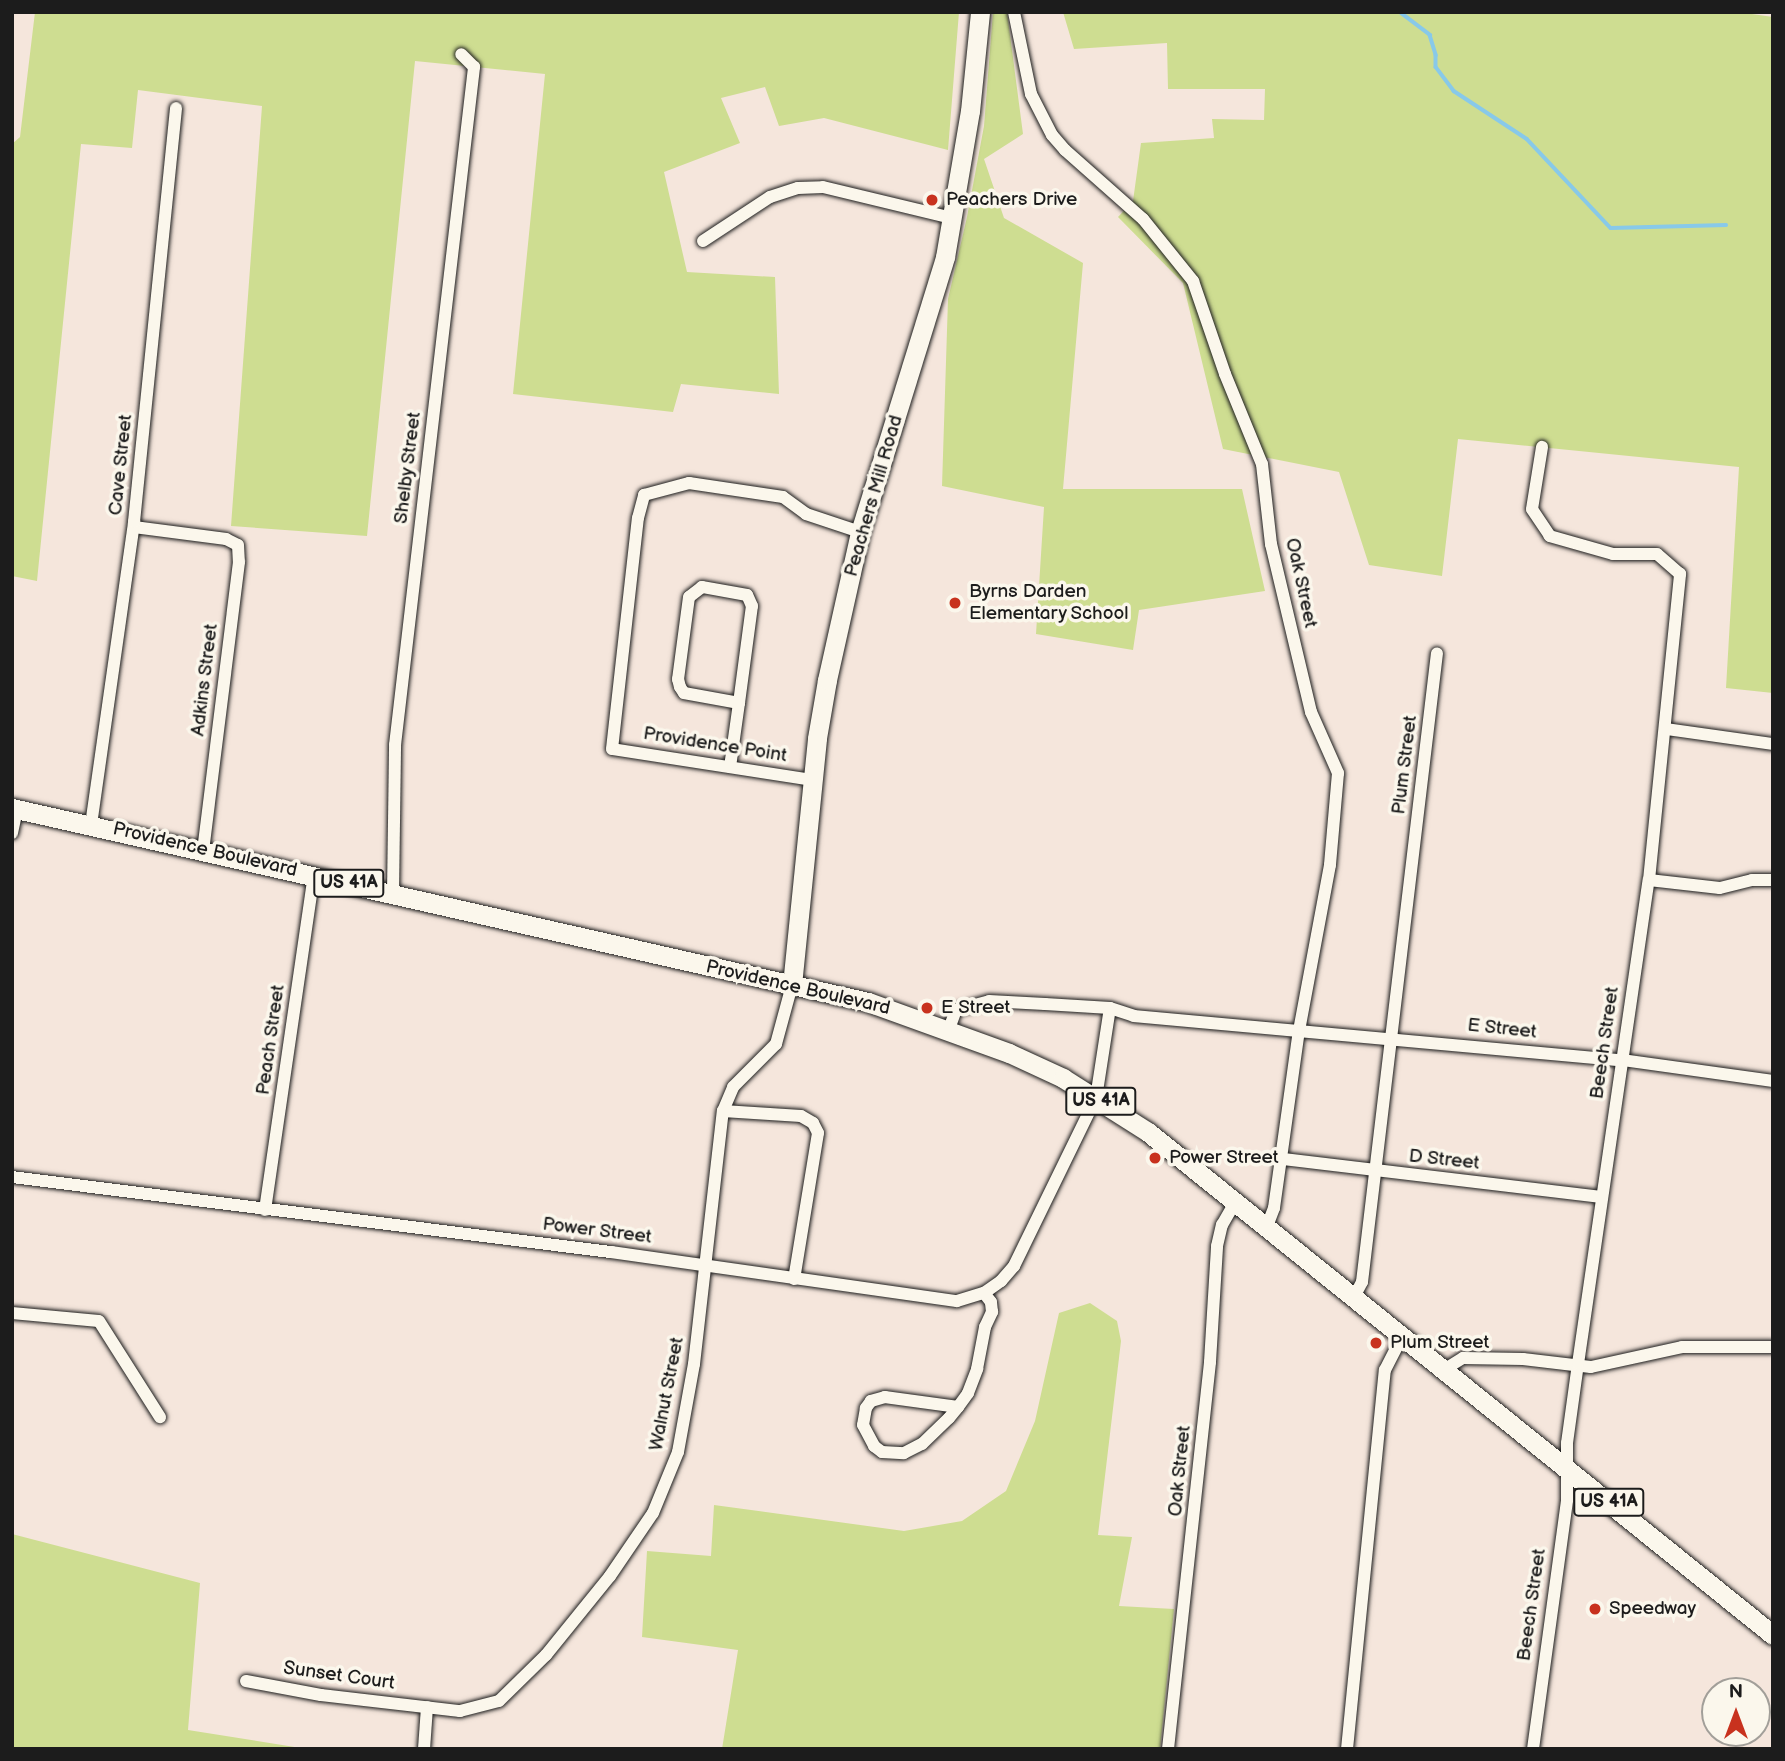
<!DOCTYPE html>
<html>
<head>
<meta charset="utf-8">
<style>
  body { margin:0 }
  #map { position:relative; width:1785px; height:1761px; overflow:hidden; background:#f5e6dc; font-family:"Balsamiq Sans",sans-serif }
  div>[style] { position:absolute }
  .green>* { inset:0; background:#cedd91 }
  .stream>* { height:3.5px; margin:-1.75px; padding:0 1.75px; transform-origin:1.75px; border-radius:1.75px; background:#88c9e9 }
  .roads { filter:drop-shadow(0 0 2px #1c1c1c) drop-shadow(0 0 2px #1c1c1c) }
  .minor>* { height:12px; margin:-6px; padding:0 6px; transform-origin:6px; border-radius:6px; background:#fbf7ec }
  .primary>* { height:19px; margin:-9.5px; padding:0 9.5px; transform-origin:9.5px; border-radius:9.5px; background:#fbf7ec }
  .trunk>* { height:19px; margin:-9.5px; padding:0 9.5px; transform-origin:9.5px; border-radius:9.5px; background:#fbf7ec }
  .dots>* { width:19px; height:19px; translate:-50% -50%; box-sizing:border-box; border:4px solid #fbf7ec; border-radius:50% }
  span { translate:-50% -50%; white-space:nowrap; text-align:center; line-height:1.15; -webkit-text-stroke:7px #fbf7ec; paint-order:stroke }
  .shield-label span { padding:2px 5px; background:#fbf7ec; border:2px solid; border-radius:5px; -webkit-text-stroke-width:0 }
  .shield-label { font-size:18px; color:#1c1c1c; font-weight:700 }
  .poi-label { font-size:19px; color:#1c1c1c }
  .left { translate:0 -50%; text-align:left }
  .street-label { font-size:19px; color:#1c1c1c }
  .frame { position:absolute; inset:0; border:14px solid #1c1c1c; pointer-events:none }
  .north { position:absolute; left:1701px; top:1677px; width:70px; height:70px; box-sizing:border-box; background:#fbf7ec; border:2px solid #a29f99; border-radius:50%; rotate:0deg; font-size:19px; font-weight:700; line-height:28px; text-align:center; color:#1c1c1c }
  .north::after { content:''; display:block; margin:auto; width:24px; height:32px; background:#c8321e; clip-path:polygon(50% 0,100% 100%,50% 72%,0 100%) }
</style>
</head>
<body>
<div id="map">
  <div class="green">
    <i style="clip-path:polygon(35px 12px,959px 12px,948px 150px,824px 118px,779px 126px,765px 87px,721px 98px,740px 143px,664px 172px,687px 272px,775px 277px,779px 394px,681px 384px,673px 412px,513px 394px,545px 74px,415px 61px,367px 536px,231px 526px,262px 106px,138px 90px,132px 148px,81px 144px,37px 581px,12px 576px,12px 144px,20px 137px)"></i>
    <i style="clip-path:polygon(993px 12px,1007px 12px,1023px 134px,984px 159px,1004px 218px,1083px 263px,1063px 489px,1242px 489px,1265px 591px,1139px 610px,1133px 650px,1036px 634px,1044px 507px,942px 486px,948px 299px,967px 217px,984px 126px)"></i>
    <i style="clip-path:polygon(1063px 12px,1738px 12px,1773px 17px,1773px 693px,1726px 688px,1739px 467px,1458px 439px,1442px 576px,1369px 565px,1339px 472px,1223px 449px,1183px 283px,1118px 217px,1133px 201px,1141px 143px,1214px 138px,1212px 119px,1264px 120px,1265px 89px,1168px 89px,1167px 43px,1074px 49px)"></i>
    <i style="clip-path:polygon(1090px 1303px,1117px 1321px,1121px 1341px,1098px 1535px,1132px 1537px,1119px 1606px,1174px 1609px,1160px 1749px,722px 1749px,738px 1650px,642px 1637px,647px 1551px,711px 1556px,714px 1505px,904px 1531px,962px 1521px,1006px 1491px,1035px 1421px,1059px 1313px)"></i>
    <i style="clip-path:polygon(12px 1534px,200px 1583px,188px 1730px,307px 1749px,12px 1749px)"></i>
  </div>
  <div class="stream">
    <i style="left:1400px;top:12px;width:38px;rotate:37deg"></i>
    <i style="left:1430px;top:35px;width:21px;rotate:73deg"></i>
    <i style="left:1436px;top:55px;width:12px;rotate:90deg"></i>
    <i style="left:1436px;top:67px;width:30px;rotate:53deg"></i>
    <i style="left:1454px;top:91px;width:87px;rotate:33.3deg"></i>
    <i style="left:1527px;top:139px;width:122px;rotate:46.7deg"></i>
    <i style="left:1611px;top:228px;width:115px;rotate:-1.5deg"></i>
  </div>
  <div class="roads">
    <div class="minor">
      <i style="left:1014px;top:12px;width:84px;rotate:78.3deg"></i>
      <i style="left:1031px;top:94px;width:46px;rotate:62.9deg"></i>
      <i style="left:1052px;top:135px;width:20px;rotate:49deg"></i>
      <i style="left:1065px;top:150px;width:104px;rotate:41.5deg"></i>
      <i style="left:1143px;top:219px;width:80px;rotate:51.1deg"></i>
      <i style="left:1193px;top:281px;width:98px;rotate:71deg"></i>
      <i style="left:1225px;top:374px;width:97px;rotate:67.7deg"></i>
      <i style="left:1262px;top:464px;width:81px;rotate:83.6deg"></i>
      <i style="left:1271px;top:544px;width:173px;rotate:76.6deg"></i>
      <i style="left:1311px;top:712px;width:67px;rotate:66.1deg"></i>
      <i style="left:1338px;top:773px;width:92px;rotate:95deg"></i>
      <i style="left:1330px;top:865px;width:168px;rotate:100.6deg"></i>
      <i style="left:1299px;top:1030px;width:180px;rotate:98deg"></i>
      <i style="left:1274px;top:1208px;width:19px;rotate:111deg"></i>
      <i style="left:703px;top:241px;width:80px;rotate:-33.3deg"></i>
      <i style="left:770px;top:197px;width:29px;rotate:-18deg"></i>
      <i style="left:798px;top:188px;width:25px;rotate:-2deg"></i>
      <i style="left:823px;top:187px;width:133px;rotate:13.5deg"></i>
      <i style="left:134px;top:527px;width:93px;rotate:7.4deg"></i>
      <i style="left:226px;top:539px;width:13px;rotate:27deg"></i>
      <i style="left:238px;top:545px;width:17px;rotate:87deg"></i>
      <i style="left:239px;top:562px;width:291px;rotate:97.1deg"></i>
      <i style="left:1666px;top:729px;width:108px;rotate:8deg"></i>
      <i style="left:730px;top:767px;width:65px;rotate:-82deg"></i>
      <i style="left:739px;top:703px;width:98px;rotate:-82.4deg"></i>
      <i style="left:752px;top:606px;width:12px;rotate:-114deg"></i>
      <i style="left:747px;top:595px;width:46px;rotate:-169.9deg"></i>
      <i style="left:702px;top:587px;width:16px;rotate:142deg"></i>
      <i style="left:689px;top:597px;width:83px;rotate:97.6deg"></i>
      <i style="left:678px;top:679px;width:8px;rotate:76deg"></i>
      <i style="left:680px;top:687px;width:7px;rotate:56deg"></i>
      <i style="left:684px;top:693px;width:56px;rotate:10.3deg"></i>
      <i style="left:812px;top:780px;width:202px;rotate:-171.2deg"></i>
      <i style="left:612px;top:749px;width:232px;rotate:-83.6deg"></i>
      <i style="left:638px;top:518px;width:24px;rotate:-75deg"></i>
      <i style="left:644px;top:495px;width:47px;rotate:-14.9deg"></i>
      <i style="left:689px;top:483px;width:95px;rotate:8.5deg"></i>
      <i style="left:783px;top:497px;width:29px;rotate:36deg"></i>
      <i style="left:806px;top:514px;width:57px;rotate:18.4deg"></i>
      <i style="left:91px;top:825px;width:306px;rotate:-81.9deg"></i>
      <i style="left:134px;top:522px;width:416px;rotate:-84.2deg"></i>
      <i style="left:12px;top:833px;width:25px;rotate:-78deg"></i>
      <i style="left:1649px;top:880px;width:71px;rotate:6.4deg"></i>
      <i style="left:1720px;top:888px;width:33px;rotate:-14deg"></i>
      <i style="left:1752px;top:880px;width:21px"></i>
      <i style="left:393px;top:893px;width:148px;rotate:-89.2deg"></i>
      <i style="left:395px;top:745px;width:683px;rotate:-83.35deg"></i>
      <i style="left:474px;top:67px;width:18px;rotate:-135deg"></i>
      <i style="left:949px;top:1029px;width:20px;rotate:-70deg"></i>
      <i style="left:956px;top:1010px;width:34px;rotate:-15deg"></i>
      <i style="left:989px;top:1001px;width:56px;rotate:3.1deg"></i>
      <i style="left:1045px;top:1004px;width:65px;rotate:3.5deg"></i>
      <i style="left:1110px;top:1008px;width:25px;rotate:18deg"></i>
      <i style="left:1134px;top:1016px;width:490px;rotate:5.2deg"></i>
      <i style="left:1622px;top:1060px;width:152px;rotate:7.9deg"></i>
      <i style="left:723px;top:1111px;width:78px;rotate:3.7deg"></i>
      <i style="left:801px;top:1116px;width:14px;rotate:30deg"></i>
      <i style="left:813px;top:1123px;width:11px;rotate:63deg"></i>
      <i style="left:818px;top:1133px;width:148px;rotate:99.3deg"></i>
      <i style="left:1283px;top:1159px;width:321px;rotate:6.8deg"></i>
      <i style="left:12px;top:1177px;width:604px;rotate:7.14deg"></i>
      <i style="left:611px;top:1252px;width:349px;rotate:8.1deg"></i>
      <i style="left:957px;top:1301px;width:28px;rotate:-17deg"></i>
      <i style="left:984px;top:1293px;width:21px;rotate:-35deg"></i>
      <i style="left:1001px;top:1281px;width:20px;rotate:-49deg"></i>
      <i style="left:1014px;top:1266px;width:187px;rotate:-64deg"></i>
      <i style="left:1096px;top:1098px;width:91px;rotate:-81.2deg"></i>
      <i style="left:265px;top:1210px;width:339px;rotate:-81.7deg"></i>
      <i style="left:1354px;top:1297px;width:17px;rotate:-62deg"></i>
      <i style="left:1362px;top:1282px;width:633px;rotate:-83.2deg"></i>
      <i style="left:12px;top:1313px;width:87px;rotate:5.3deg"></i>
      <i style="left:99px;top:1321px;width:114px;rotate:57.6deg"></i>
      <i style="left:1442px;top:1371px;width:25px;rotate:-32deg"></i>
      <i style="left:1463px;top:1358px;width:60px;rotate:1deg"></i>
      <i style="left:1523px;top:1359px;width:68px;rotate:6.7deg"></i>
      <i style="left:1591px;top:1367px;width:93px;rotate:-12.4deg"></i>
      <i style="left:1682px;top:1347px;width:91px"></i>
      <i style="left:958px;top:1407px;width:74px;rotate:-172.2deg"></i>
      <i style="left:885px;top:1397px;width:15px;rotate:164deg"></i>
      <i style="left:871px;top:1401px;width:9px;rotate:126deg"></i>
      <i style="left:866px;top:1408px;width:17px;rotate:100deg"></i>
      <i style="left:863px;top:1425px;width:24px;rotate:62deg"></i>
      <i style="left:874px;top:1446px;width:10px;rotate:37deg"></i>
      <i style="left:882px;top:1452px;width:22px;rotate:3deg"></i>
      <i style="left:904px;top:1453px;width:20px;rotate:-27deg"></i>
      <i style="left:922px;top:1444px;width:37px;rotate:-44deg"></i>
      <i style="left:949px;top:1418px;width:14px;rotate:-51deg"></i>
      <i style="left:958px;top:1407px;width:17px;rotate:-54deg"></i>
      <i style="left:968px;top:1393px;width:26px;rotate:-69deg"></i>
      <i style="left:977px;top:1369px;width:43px;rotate:-79.2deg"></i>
      <i style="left:985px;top:1327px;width:17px;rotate:-65deg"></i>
      <i style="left:992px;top:1312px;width:10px;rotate:-96deg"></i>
      <i style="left:991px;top:1302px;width:11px;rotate:-128deg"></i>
      <i style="left:246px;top:1681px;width:76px;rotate:10.6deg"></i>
      <i style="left:321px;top:1695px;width:140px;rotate:6.6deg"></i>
      <i style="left:460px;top:1711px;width:40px;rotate:-14.4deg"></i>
      <i style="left:499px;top:1701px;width:66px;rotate:-44.4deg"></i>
      <i style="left:546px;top:1655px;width:102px;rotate:-51deg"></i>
      <i style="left:610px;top:1576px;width:76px;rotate:-55.7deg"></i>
      <i style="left:653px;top:1513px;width:66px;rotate:-67.7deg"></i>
      <i style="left:678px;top:1452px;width:89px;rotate:-79.7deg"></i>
      <i style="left:694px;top:1364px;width:255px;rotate:-83.5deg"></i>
      <i style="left:723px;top:1111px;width:26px;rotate:-67deg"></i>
      <i style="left:733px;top:1087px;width:61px;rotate:-45deg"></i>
      <i style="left:776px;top:1044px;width:61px;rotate:-74.8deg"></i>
      <i style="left:424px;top:1749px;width:42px;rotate:-85.9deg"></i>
      <i style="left:1168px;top:1749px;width:389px;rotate:-83.8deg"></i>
      <i style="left:1210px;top:1362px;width:116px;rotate:-86.5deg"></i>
      <i style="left:1217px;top:1246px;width:22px;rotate:-77deg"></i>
      <i style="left:1222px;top:1225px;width:28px;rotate:-60deg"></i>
      <i style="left:1347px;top:1749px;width:381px;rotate:-84.3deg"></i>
      <i style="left:1385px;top:1370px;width:36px;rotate:-63deg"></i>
      <i style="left:1533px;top:1749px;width:251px;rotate:-82.2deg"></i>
      <i style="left:1567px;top:1500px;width:57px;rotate:-90deg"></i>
      <i style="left:1567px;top:1443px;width:80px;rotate:-82.1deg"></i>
      <i style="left:1578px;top:1364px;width:489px;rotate:-81.7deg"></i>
      <i style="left:1649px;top:880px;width:308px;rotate:-84.2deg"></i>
      <i style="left:1680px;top:574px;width:30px;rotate:-139deg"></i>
      <i style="left:1657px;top:554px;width:44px;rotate:180deg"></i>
      <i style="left:1613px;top:554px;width:66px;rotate:-164.1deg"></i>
      <i style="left:1550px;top:536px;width:32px;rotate:-124deg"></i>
      <i style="left:1532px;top:509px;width:63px;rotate:-80.8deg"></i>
    </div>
    <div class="primary">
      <i style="left:792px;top:985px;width:248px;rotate:-84.2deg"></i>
      <i style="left:817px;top:738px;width:59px;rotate:-80.2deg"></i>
      <i style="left:827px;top:680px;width:152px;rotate:-77.4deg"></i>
      <i style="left:860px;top:532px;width:288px;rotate:-72.8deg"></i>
      <i style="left:945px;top:257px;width:148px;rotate:-80.3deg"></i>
      <i style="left:970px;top:111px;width:100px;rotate:-84.2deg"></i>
    </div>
    <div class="trunk">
      <i style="left:12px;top:808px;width:878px;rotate:12.77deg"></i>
      <i style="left:868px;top:1002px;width:150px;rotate:19.9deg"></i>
      <i style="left:1009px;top:1053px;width:60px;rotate:24.8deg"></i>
      <i style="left:1063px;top:1078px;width:101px;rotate:32.4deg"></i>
      <i style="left:1148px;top:1132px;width:802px;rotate:38.83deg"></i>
    </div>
  </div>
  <div class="dots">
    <i style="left:932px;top:200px;background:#c8321e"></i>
    <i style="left:955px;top:603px;background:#c8321e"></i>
    <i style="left:927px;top:1008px;background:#c8321e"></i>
    <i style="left:1155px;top:1158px;background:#c8321e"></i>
    <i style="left:1376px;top:1343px;background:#c8321e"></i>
    <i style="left:1595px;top:1609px;background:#c8321e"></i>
  </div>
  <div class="shield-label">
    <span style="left:349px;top:883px">US 41A</span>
    <span style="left:1101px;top:1101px">US 41A</span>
    <span style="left:1609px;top:1502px">US 41A</span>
  </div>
  <div class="poi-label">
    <span class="left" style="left:946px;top:200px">Peachers Drive</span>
    <span class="left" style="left:969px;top:603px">Byrns Darden<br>Elementary School</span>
    <span class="left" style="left:941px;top:1008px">E Street</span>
    <span class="left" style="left:1169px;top:1158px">Power Street</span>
    <span class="left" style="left:1390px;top:1343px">Plum Street</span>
    <span class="left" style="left:1609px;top:1609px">Speedway</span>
  </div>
  <div class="street-label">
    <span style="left:121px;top:465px;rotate:-84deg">Cave Street</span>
    <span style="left:408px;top:468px;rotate:-83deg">Shelby Street</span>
    <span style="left:874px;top:496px;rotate:-74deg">Peachers Mill Road</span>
    <span style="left:1301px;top:583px;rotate:78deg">Oak Street</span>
    <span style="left:205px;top:680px;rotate:-83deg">Adkins Street</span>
    <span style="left:715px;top:745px;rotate:9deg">Providence Point</span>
    <span style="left:1405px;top:765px;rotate:-83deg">Plum Street</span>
    <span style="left:205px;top:850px;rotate:13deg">Providence Boulevard</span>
    <span style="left:798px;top:988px;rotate:13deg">Providence Boulevard</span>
    <span style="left:1502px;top:1029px;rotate:6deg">E Street</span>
    <span style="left:271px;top:1040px;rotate:-82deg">Peach Street</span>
    <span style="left:1605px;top:1043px;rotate:-82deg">Beech Street</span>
    <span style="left:1444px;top:1160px;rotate:6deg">D Street</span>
    <span style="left:597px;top:1231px;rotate:7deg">Power Street</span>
    <span style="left:667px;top:1394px;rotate:-79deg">Walnut Street</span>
    <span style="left:1180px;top:1471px;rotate:-84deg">Oak Street</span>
    <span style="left:1532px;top:1605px;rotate:-82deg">Beech Street</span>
    <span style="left:339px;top:1676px;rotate:8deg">Sunset Court</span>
  </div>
  <div class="frame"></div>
  <div class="north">N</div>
</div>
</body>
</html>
